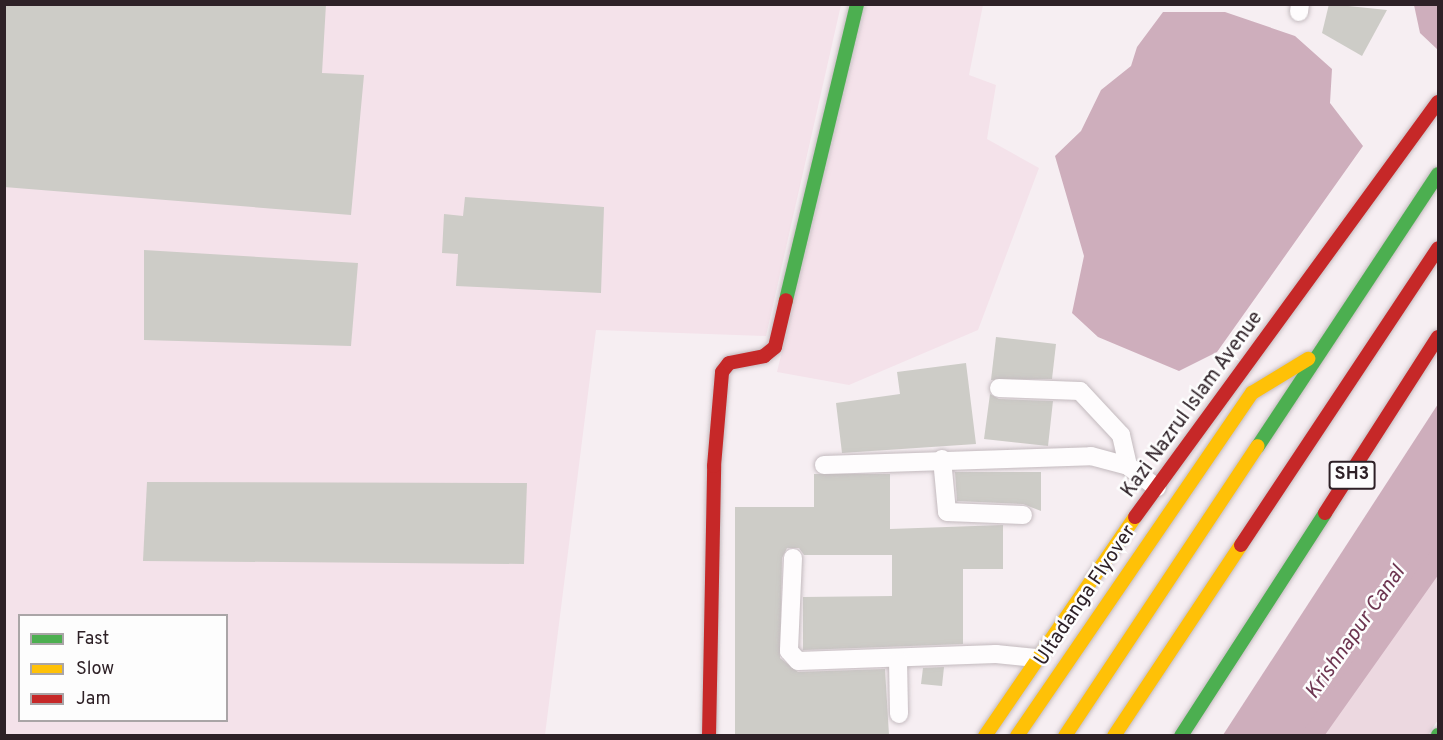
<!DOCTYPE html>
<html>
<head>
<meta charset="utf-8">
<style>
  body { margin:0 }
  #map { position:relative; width:1443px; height:740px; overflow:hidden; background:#f6eef2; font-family:Overpass,sans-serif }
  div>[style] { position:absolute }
  .built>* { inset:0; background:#f4e2ea }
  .green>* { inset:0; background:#ecd8e0 }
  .water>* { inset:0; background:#ceaebc }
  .canal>* { height:20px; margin:-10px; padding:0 10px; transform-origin:10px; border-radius:10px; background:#ceaebc }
  .building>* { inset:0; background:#cdccc7 }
  .roads { filter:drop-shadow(0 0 2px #c3babe) drop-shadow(0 0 2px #c3babe) }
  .street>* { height:18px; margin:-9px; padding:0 9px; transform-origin:9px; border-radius:9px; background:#fefcfd }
  .fast>* { height:14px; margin:-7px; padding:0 7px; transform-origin:7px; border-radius:7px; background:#4caf50 }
  .slow>* { height:14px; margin:-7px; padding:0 7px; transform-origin:7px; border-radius:7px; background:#ffc107 }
  .jam>* { height:14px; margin:-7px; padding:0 7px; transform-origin:7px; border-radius:7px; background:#c62828 }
  span { translate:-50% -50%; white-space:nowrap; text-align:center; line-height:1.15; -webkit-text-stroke:5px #fdfdfd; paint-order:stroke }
  .shield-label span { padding:2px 4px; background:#fdfdfd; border:2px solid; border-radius:4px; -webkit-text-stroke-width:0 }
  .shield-label { font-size:18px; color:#2e2127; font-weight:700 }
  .street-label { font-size:20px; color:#2e2127 }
  .water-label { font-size:21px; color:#6d3550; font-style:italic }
  .frame { position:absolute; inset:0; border:6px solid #2e2127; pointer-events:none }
  .legend { position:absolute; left:18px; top:614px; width:210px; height:108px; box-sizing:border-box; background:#fdfdfd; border:2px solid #aaa5a7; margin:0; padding:8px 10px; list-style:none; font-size:18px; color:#2e2127 }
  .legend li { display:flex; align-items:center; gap:12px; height:30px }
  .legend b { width:30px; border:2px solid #aaa5a7 }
</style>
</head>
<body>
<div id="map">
  <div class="built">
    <i style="clip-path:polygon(evenodd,4px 5px,841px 5px,766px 336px,596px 330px,545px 735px,5px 735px,4px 5px,20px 616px,226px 616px,226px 720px,20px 720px,20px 616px)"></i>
    <i style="clip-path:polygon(866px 5px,983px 5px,969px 75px,996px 85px,987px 139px,1039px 168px,978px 330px,849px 385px,777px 372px)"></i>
  </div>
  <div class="green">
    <i style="clip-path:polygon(1438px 566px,1438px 720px,1428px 735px,1320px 736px)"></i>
  </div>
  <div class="water">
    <i style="clip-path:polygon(1414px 5px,1438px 5px,1438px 50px,1420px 33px)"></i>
    <i style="clip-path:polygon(1163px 12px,1225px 12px,1295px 36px,1332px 69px,1330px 103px,1363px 146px,1217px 352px,1179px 371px,1098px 337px,1072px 313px,1084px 256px,1055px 156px,1081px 131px,1101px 90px,1131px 66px,1137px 47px)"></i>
    <i style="clip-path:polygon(1438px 404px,1438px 550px,1313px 735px,1223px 735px)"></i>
  </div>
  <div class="canal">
    <i style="left:1312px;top:736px;width:218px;rotate:-54.7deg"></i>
  </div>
  <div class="building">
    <i style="clip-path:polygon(4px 4px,326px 4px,322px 73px,364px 75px,351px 215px,4px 187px)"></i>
    <i style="clip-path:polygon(1329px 4px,1387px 10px,1362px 56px,1322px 33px)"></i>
    <i style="clip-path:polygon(465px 197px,604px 207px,601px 293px,456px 286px,458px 254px,442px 253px,444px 214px,463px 216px)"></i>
    <i style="clip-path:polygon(144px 250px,358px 263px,351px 346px,144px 340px)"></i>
    <i style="clip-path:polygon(996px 337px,1056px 344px,1052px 379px,991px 380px)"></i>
    <i style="clip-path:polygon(966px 363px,976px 444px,842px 453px,836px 403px,900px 394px,897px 372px)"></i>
    <i style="clip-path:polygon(990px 394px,999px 399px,1053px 401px,1048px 446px,984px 439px)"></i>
    <i style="clip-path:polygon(955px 472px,1041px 472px,1041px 511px,1023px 504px,957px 501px)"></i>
    <i style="clip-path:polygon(814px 474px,890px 474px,890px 529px,1003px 525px,1003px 569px,963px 569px,963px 644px,803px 650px,803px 597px,892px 596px,892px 555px,804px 555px,799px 548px,787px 548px,782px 558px,780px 658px,798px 672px,885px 669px,889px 735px,735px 735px,735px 507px,814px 507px)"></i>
    <i style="clip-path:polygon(147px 482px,527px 483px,524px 564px,143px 561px)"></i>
    <i style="clip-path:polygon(944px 667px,942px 686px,921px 684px,923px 668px)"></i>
  </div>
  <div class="roads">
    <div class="street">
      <i style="left:1299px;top:12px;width:8px;rotate:-83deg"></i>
      <i style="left:999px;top:388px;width:81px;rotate:2.1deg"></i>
      <i style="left:1080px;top:391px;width:60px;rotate:47deg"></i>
      <i style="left:1121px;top:435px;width:32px;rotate:77deg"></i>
      <i style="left:942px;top:459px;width:53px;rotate:84.6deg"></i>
      <i style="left:947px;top:512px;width:76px;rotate:2.3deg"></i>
      <i style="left:824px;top:465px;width:267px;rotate:-1.9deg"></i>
      <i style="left:1091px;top:456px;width:38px;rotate:15deg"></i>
      <i style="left:1128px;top:466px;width:36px;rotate:37deg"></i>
      <i style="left:793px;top:558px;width:93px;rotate:92.5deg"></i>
      <i style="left:789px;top:651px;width:13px;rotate:48deg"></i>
      <i style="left:798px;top:661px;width:198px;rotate:-2deg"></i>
      <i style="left:996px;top:654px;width:40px;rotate:5.7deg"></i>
      <i style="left:898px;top:660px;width:54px;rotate:88.9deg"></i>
    </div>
    <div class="fast">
      <i style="left:786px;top:300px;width:304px;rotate:-76.5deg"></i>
      <i style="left:1258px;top:446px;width:326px;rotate:-56.5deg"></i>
      <i style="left:1438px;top:735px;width:1px;rotate:90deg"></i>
      <i style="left:1181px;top:736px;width:265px;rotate:-57.1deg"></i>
    </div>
    <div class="slow">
      <i style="left:985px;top:736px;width:265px;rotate:-55.6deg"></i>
      <i style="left:1017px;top:736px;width:416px;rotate:-55.6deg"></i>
      <i style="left:1252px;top:393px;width:66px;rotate:-31.3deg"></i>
      <i style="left:1065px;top:736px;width:348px;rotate:-56.4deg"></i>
      <i style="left:1114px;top:736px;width:229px;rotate:-56.4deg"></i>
    </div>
    <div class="jam">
      <i style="left:1325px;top:513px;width:209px;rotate:-57.3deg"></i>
      <i style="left:1135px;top:517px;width:514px;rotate:-53.87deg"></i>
      <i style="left:1241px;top:545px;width:356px;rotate:-56.4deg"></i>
      <i style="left:709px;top:736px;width:270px;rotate:-88.9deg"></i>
      <i style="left:714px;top:466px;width:94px;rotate:-85.1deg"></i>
      <i style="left:722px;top:372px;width:11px;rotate:-52deg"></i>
      <i style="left:729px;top:363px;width:36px;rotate:-11deg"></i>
      <i style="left:764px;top:356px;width:14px;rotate:-39deg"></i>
      <i style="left:775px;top:347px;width:48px;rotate:-76.8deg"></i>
    </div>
  </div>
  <div class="shield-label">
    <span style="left:1352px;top:475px">SH3</span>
  </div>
  <div class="street-label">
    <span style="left:1193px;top:405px;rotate:-54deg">Kazi Nazrul Islam Avenue</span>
    <span style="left:1086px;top:596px;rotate:-56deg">Ultadanga Flyover</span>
  </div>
  <div class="water-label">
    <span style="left:1356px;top:633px;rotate:-55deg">Krishnapur Canal</span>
  </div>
  <div class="frame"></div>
  <ul class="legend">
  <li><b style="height:8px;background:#4caf50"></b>Fast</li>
  <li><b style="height:8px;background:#ffc107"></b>Slow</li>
  <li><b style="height:8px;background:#c62828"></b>Jam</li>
  </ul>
</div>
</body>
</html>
